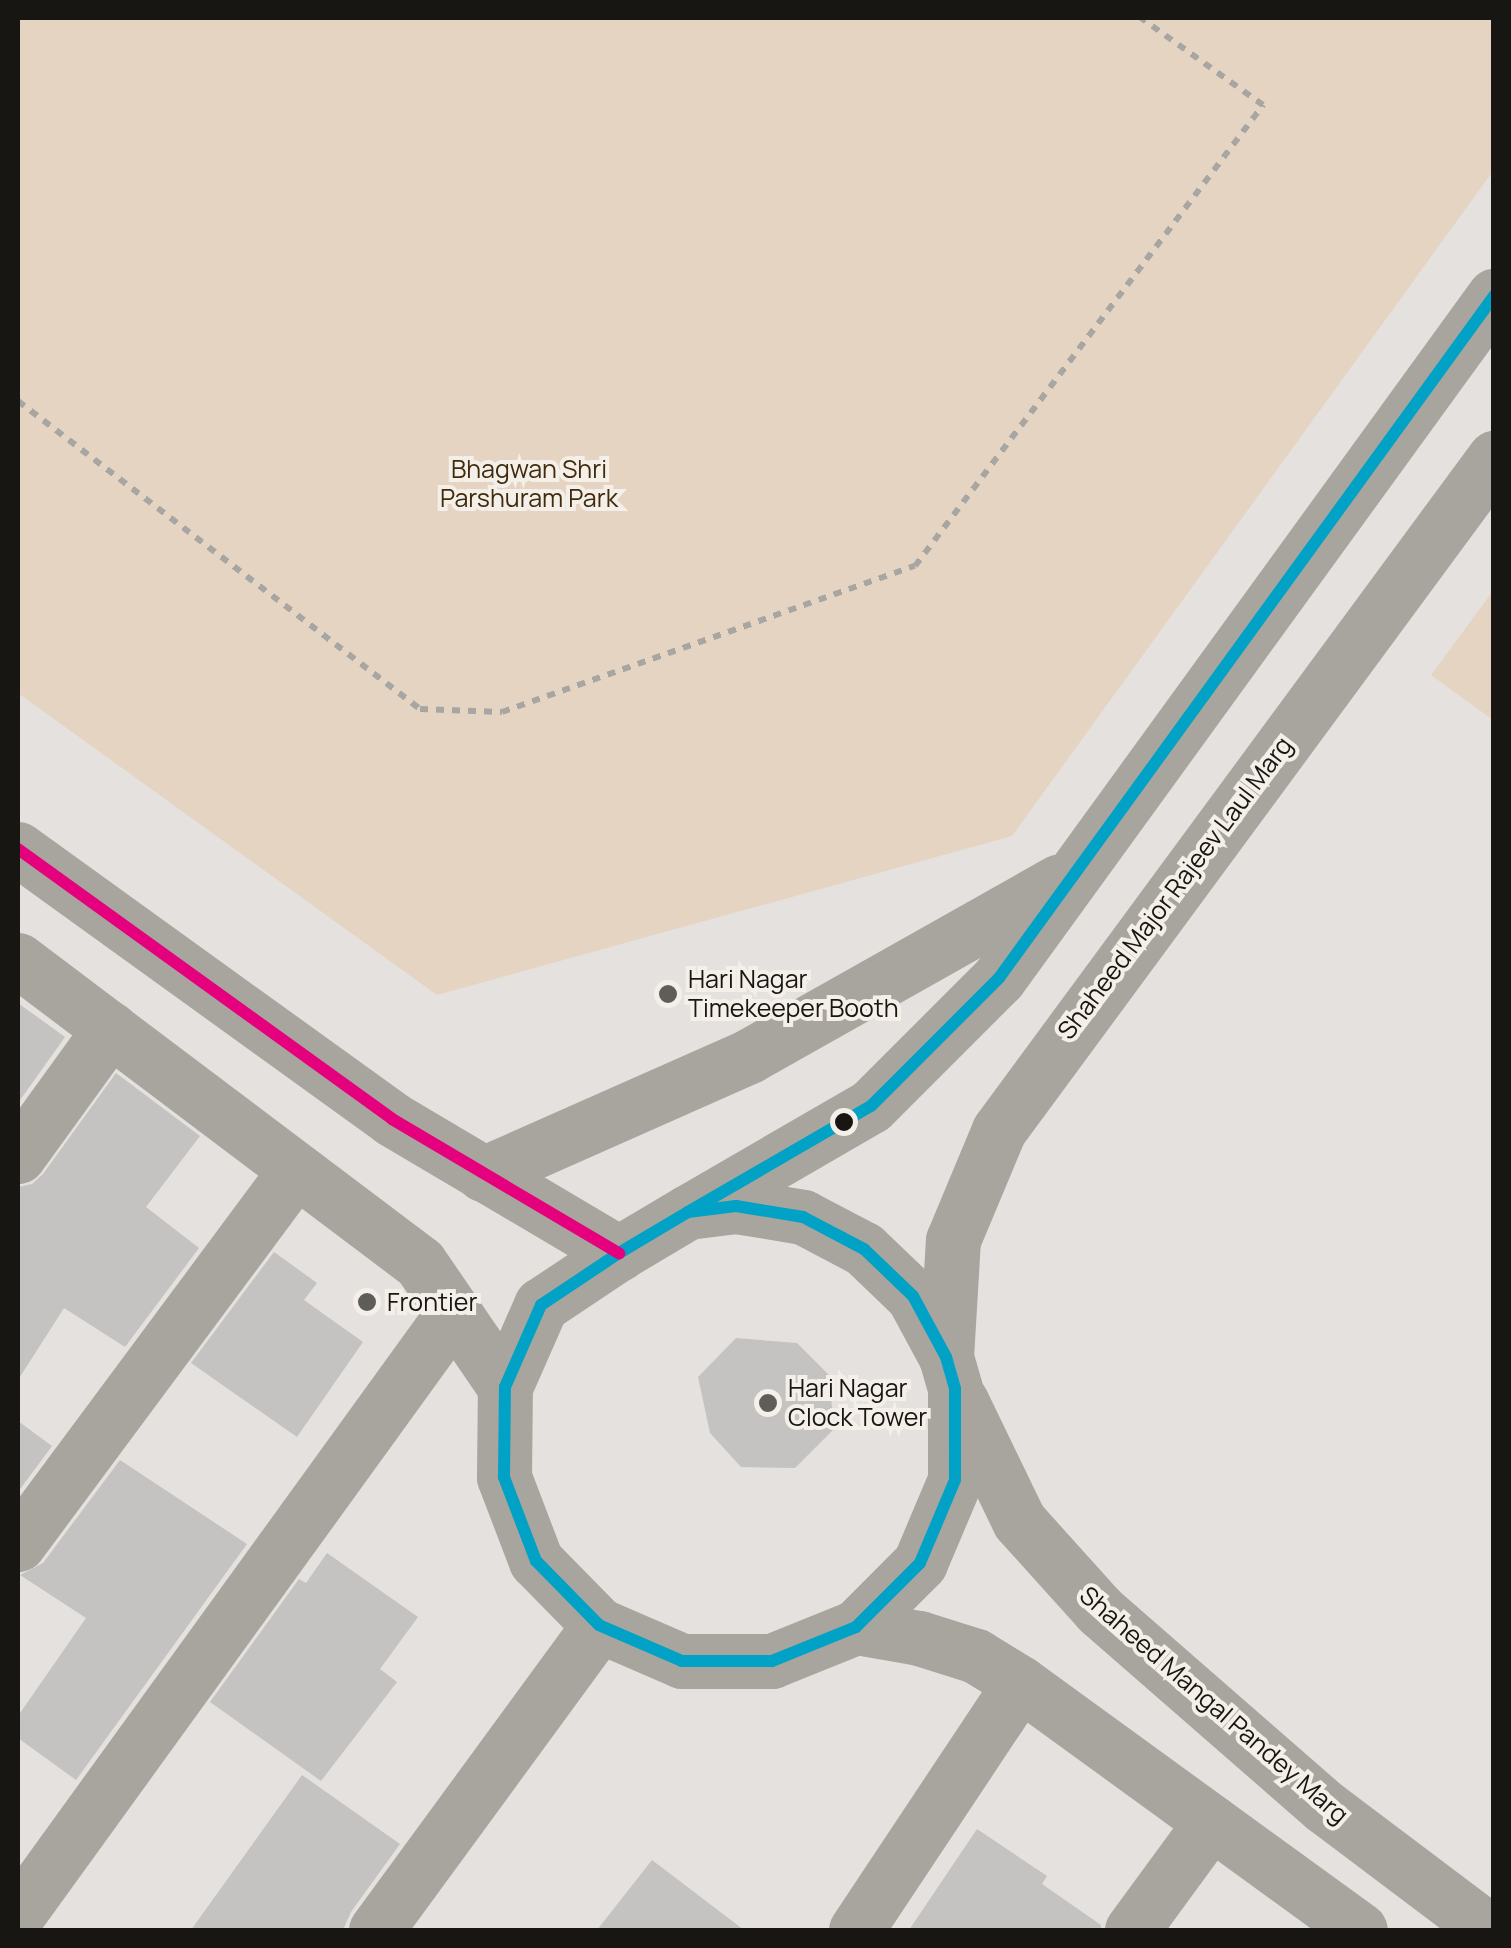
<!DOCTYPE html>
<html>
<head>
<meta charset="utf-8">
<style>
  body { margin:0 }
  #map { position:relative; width:1511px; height:1948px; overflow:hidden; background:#e4e1de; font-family:Manrope,sans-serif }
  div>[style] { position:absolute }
  .green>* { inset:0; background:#e5d4c1 }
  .building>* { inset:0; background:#c5c3c1 }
  .path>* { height:6px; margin-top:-3px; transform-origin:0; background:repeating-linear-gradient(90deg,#a8a6a2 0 8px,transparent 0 16px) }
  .minor>* { height:55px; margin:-27.5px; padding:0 27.5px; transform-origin:27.5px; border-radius:27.5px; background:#a8a59f }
  .bus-1>* { height:12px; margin:-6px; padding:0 6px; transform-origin:6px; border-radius:6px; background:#01a2c5 }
  .bus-2>* { height:12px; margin:-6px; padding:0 6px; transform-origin:6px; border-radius:6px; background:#e5007d }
  .dots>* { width:28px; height:28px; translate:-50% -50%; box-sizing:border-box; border:5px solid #f4efe8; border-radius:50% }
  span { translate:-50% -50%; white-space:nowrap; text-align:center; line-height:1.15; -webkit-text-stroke:8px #f4efe8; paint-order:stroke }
  .park-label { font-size:25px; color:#412b0d }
  .street-label { font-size:25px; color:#181613 }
  .poi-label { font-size:25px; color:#181613 }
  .left { translate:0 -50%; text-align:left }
  .frame { position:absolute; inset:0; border:20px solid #181613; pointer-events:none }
</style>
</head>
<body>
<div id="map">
  <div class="green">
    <i style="clip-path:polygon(18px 18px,1493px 18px,1493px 171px,1012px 836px,437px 995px,18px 693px)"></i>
    <i style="clip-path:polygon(1493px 591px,1493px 720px,1431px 675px)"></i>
  </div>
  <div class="building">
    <i style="clip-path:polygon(18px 1003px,65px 1037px,18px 1103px)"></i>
    <i style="clip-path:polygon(116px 1073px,200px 1136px,146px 1207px,199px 1248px,125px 1347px,64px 1308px,18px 1380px,18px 1187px,32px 1184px,43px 1174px)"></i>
    <i style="clip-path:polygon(274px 1252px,317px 1283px,304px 1300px,363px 1342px,297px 1437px,191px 1363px)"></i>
    <i style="clip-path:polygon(736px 1338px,797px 1343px,829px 1375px,834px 1429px,795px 1468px,741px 1467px,710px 1433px,698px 1377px)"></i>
    <i style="clip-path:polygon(18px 1421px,52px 1446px,18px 1492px)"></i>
    <i style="clip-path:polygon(120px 1460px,247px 1544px,76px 1780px,18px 1738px,18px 1716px,86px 1618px,20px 1575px,43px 1563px)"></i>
    <i style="clip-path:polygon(327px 1553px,418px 1617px,380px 1669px,397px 1682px,321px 1781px,210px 1702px,299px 1579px,306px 1583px)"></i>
    <i style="clip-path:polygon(302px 1775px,400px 1844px,351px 1912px,343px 1930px,191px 1930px)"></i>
    <i style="clip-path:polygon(977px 1829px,1047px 1876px,1042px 1884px,1101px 1925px,1101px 1930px,909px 1930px)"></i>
    <i style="clip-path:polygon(652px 1860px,744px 1930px,597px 1930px)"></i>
  </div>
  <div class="path">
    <i style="left:18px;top:401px;width:506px;rotate:37.46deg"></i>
    <i style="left:420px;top:709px;width:82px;rotate:2.1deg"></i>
    <i style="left:502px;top:712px;width:438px;rotate:-19.5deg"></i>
    <i style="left:915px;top:566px;width:578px;rotate:-52.95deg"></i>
    <i style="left:1263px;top:105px;width:150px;rotate:-144.5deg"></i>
  </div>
  <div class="minor">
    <i style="left:18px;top:849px;width:461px;rotate:35.8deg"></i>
    <i style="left:392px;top:1119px;width:264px;rotate:30.6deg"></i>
    <i style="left:18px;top:960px;width:503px;rotate:37.01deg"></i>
    <i style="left:420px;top:1263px;width:150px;rotate:55.6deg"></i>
    <i style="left:18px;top:1156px;width:157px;rotate:-54.1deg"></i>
    <i style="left:483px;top:1174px;width:291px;rotate:-23.9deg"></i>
    <i style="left:749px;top:1056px;width:356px;rotate:-29.4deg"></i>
    <i style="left:688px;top:1212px;width:48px;rotate:-7.1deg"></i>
    <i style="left:736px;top:1206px;width:68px;rotate:9.3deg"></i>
    <i style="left:803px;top:1217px;width:69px;rotate:27.7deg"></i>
    <i style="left:864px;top:1249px;width:68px;rotate:43.8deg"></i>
    <i style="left:913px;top:1296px;width:69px;rotate:61.6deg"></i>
    <i style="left:946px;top:1357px;width:33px;rotate:74deg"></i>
    <i style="left:955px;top:1389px;width:91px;rotate:90deg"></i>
    <i style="left:955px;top:1480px;width:90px;rotate:112.9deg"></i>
    <i style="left:920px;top:1563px;width:91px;rotate:135deg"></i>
    <i style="left:856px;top:1627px;width:91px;rotate:158deg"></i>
    <i style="left:772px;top:1661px;width:90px;rotate:180deg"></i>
    <i style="left:682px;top:1661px;width:90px;rotate:-156.6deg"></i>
    <i style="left:599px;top:1625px;width:90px;rotate:-134.5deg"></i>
    <i style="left:536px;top:1561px;width:90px;rotate:-110.9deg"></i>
    <i style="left:504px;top:1477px;width:90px;rotate:-89.4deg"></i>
    <i style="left:505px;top:1387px;width:90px;rotate:-66.3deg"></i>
    <i style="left:541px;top:1305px;width:94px;rotate:-33.7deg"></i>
    <i style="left:619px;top:1253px;width:80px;rotate:-30.7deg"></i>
    <i style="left:688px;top:1212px;width:211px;rotate:-30.1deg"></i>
    <i style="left:871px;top:1106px;width:181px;rotate:-45deg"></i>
    <i style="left:999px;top:978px;width:843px;rotate:-54.03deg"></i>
    <i style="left:946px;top:1357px;width:117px;rotate:-86.6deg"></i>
    <i style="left:953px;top:1240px;width:119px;rotate:-67.3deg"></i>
    <i style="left:999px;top:1130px;width:835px;rotate:-53.62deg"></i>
    <i style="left:961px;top:1401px;width:133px;rotate:64.2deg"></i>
    <i style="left:1019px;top:1521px;width:120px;rotate:48deg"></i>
    <i style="left:1099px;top:1610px;width:300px;rotate:41.1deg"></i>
    <i style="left:1325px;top:1807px;width:204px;rotate:37deg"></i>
    <i style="left:18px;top:1544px;width:465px;rotate:-53.4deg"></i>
    <i style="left:856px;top:1627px;width:64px;rotate:9.9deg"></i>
    <i style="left:919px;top:1638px;width:60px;rotate:17.5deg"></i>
    <i style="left:976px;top:1656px;width:52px;rotate:31.5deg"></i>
    <i style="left:1020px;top:1683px;width:420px;rotate:36deg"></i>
    <i style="left:18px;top:1914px;width:742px;rotate:-54.1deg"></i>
    <i style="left:376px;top:1930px;width:378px;rotate:-53.8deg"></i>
    <i style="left:856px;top:1930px;width:296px;rotate:-56.4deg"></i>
    <i style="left:1132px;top:1930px;width:134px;rotate:-53.8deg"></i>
  </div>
  <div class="bus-1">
    <i style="left:688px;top:1212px;width:48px;rotate:-7.1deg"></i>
    <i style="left:736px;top:1206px;width:68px;rotate:9.3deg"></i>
    <i style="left:803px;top:1217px;width:69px;rotate:27.7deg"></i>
    <i style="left:864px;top:1249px;width:68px;rotate:43.8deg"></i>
    <i style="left:913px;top:1296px;width:69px;rotate:61.6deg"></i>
    <i style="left:946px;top:1357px;width:33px;rotate:74deg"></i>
    <i style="left:955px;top:1389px;width:91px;rotate:90deg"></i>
    <i style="left:955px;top:1480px;width:90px;rotate:112.9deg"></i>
    <i style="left:920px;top:1563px;width:91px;rotate:135deg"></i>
    <i style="left:856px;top:1627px;width:91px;rotate:158deg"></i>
    <i style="left:772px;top:1661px;width:90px;rotate:180deg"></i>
    <i style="left:682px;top:1661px;width:90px;rotate:-156.6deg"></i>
    <i style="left:599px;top:1625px;width:90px;rotate:-134.5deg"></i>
    <i style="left:536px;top:1561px;width:90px;rotate:-110.9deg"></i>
    <i style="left:504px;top:1477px;width:90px;rotate:-89.4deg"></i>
    <i style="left:505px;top:1387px;width:90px;rotate:-66.3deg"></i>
    <i style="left:541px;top:1305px;width:94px;rotate:-33.7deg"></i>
    <i style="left:619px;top:1253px;width:80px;rotate:-30.7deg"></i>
    <i style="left:688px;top:1212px;width:211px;rotate:-30.1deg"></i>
    <i style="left:871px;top:1106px;width:181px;rotate:-45deg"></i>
    <i style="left:999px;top:978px;width:843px;rotate:-54.03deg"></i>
  </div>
  <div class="bus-2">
    <i style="left:18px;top:849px;width:461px;rotate:35.8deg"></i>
    <i style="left:392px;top:1119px;width:264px;rotate:30.6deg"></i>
  </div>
  <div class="dots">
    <i style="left:668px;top:994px;background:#5f5d5a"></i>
    <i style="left:844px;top:1122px;background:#181613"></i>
    <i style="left:367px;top:1302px;background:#5f5d5a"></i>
    <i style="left:768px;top:1403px;background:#5f5d5a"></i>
  </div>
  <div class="park-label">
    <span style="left:529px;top:484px">Bhagwan Shri<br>Parshuram Park</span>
  </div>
  <div class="street-label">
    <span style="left:1175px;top:888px;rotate:-53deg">Shaheed Major Rajeev Laul Marg</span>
    <span style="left:1214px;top:1705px;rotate:41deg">Shaheed Mangal Pandey Marg</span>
  </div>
  <div class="poi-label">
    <span class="left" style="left:688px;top:994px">Hari Nagar<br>Timekeeper Booth</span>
    <span class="left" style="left:387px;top:1302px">Frontier</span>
    <span class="left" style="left:788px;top:1403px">Hari Nagar<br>Clock Tower</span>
  </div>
  <div class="frame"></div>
</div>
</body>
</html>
